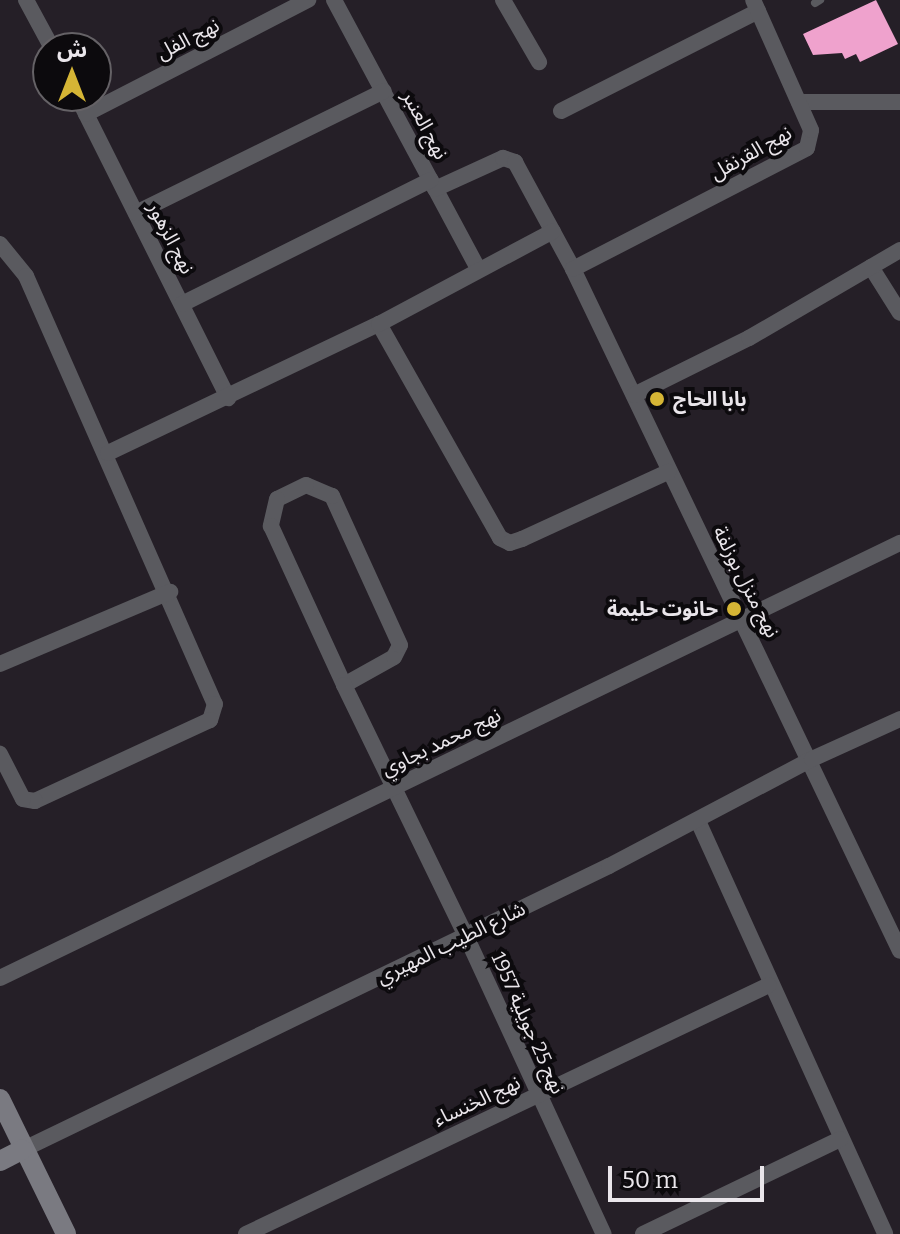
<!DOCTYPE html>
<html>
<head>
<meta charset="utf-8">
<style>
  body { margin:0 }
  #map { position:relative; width:900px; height:1234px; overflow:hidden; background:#251f27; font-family:Bitter,"Noto Sans Arabic",serif }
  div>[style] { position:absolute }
  .building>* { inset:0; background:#efa2cd }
  .lane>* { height:8px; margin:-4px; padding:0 4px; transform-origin:4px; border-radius:4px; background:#5a5a5f }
  .street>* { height:16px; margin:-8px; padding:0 8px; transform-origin:8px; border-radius:8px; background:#5a5a5f }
  .secondary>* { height:20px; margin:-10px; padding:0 10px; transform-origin:10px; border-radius:10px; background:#7a7a81 }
  .dots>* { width:22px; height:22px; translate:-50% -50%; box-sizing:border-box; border:4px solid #0c0a0d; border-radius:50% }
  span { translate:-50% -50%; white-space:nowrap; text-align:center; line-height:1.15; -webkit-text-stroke:8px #0c0a0d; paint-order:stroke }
  .street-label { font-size:20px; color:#eae6eb }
  .poi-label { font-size:20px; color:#eae6eb; font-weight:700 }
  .left { translate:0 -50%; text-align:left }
  .right { translate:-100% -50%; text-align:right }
  .north { position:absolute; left:32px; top:32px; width:80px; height:80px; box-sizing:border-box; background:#0c0a0d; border:2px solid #656266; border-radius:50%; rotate:0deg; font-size:22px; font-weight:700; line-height:32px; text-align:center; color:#eae6eb }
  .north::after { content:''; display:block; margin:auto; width:28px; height:36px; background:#d5b535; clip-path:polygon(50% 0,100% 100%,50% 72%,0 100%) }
  .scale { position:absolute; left:608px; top:1166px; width:156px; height:36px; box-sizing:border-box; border:4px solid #eae6eb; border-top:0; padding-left:10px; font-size:24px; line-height:28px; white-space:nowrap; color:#eae6eb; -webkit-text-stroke:6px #0c0a0d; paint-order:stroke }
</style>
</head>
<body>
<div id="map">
  <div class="building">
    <i style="clip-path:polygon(876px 0,898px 44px,860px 62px,856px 54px,845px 59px,842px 53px,813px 55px,803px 34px)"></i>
  </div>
  <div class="lane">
    <i style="left:815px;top:3px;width:6px;rotate:-31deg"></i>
  </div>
  <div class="street">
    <i style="left:26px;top:0;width:55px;rotate:61.6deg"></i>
    <i style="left:334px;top:0;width:305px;rotate:61.8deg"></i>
    <i style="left:503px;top:0;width:72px;rotate:59.9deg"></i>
    <i style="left:77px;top:96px;width:338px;rotate:63.4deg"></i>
    <i style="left:799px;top:102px;width:101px"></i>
    <i style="left:561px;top:111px;width:221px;rotate:-26.9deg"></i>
    <i style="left:86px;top:114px;width:250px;rotate:-27.2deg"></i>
    <i style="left:435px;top:189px;width:75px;rotate:-24.5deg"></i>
    <i style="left:503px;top:158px;width:13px;rotate:18deg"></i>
    <i style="left:515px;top:162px;width:122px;rotate:61.5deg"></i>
    <i style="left:573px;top:269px;width:756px;rotate:64.38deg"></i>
    <i style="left:136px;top:213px;width:276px;rotate:-26.2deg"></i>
    <i style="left:0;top:244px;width:41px;rotate:50.9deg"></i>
    <i style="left:26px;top:276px;width:468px;rotate:66.2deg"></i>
    <i style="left:215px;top:704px;width:17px;rotate:107deg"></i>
    <i style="left:210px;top:720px;width:193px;rotate:155.2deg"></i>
    <i style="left:35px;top:801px;width:12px;rotate:-171deg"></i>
    <i style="left:23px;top:799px;width:51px;rotate:-117.1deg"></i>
    <i style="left:871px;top:267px;width:54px;rotate:57.8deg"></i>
    <i style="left:573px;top:269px;width:263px;rotate:-27.3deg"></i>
    <i style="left:807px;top:148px;width:18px;rotate:-77deg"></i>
    <i style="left:811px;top:130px;width:142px;rotate:-114deg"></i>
    <i style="left:182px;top:304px;width:278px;rotate:-26.5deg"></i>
    <i style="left:379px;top:324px;width:246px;rotate:60.5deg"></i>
    <i style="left:500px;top:538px;width:11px;rotate:27deg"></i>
    <i style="left:510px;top:543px;width:13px;rotate:-18deg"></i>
    <i style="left:522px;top:539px;width:161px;rotate:-24.7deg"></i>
    <i style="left:634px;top:395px;width:128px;rotate:-26.4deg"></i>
    <i style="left:749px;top:338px;width:175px;rotate:-30.2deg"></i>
    <i style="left:108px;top:453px;width:300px;rotate:-25.5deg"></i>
    <i style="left:379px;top:324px;width:197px;rotate:-28.1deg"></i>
    <i style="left:0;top:664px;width:185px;rotate:-23deg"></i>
    <i style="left:344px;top:685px;width:57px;rotate:-29.2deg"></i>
    <i style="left:394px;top:657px;width:13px;rotate:-63deg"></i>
    <i style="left:400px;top:645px;width:164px;rotate:-114.5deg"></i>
    <i style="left:332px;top:496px;width:28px;rotate:-157deg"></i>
    <i style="left:306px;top:485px;width:32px;rotate:154deg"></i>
    <i style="left:277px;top:499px;width:28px;rotate:103deg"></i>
    <i style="left:271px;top:526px;width:175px;rotate:65.3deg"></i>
    <i style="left:344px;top:685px;width:279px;rotate:64.1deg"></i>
    <i style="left:466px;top:936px;width:328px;rotate:65.2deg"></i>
    <i style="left:698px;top:821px;width:453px;rotate:65.6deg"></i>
    <i style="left:0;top:978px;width:1000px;rotate:-25.8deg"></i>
    <i style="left:22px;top:1150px;width:652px;rotate:-25.82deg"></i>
    <i style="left:609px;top:866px;width:229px;rotate:-27.8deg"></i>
    <i style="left:812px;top:759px;width:97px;rotate:-24.4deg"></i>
    <i style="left:246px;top:1234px;width:579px;rotate:-25.46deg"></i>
    <i style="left:643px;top:1234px;width:219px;rotate:-25.7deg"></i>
  </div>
  <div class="secondary">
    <i style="left:0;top:1099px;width:150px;rotate:63.9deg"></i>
    <i style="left:0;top:1161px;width:25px;rotate:-27deg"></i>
  </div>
  <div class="dots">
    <i style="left:657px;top:399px;background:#d5b535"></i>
    <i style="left:734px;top:609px;background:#d5b535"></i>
  </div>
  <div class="street-label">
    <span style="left:188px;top:39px;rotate:-27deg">نهج الفل</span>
    <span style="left:425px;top:125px;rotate:62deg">نهج العنبر</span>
    <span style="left:751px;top:153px;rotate:-29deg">نهج القرنفل</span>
    <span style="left:171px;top:238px;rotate:63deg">نهج الزهور</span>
    <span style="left:746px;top:582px;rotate:63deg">نهج منزل بوزلفة</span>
    <span style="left:441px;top:742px;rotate:-26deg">نهج محمد بجاوي</span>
    <span style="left:451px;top:943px;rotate:-26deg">شارع الطيب المهيري</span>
    <span style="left:528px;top:1023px;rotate:66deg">نهج 25 جويلية 1957</span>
    <span style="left:477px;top:1101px;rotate:-25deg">نهج الخنساء</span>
  </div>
  <div class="poi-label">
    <span class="left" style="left:673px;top:399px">بابا الحاج</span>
    <span class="right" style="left:718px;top:609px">حانوت حليمة</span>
  </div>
  <div class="north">ش</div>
  <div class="scale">50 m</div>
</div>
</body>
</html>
